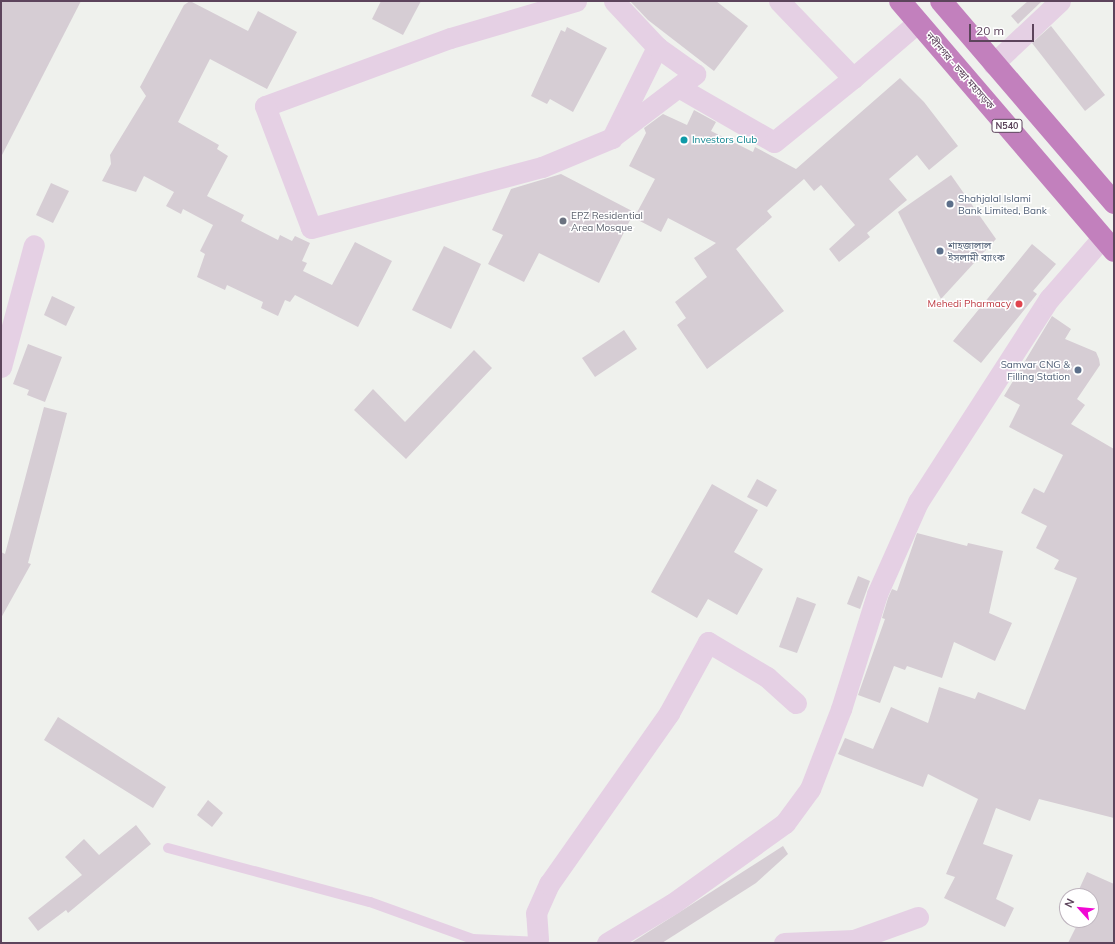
<!DOCTYPE html>
<html>
<head>
<meta charset="utf-8">
<style>
  body { margin:0 }
  #map { position:relative; width:1115px; height:944px; overflow:hidden; background:#eff1ed; font-family:Mulish,"Noto Sans Bengali",sans-serif }
  div>[style] { position:absolute }
  .building>* { inset:0; background:#d6cdd4 }
  .lane>* { height:10px; margin:-5px; padding:0 5px; transform-origin:5px; border-radius:5px; background:#e5d0e4 }
  .street>* { height:21px; margin:-10.5px; padding:0 10.5px; transform-origin:10.5px; border-radius:10.5px; background:#e5d0e4 }
  .highway>* { height:22px; margin:-11px; padding:0 11px; transform-origin:11px; border-radius:11px; background:#c280bd }
  .dots>* { width:11px; height:11px; translate:-50% -50%; box-sizing:border-box; border:2px solid #fff; border-radius:50% }
  span { translate:-50% -50%; white-space:nowrap; text-align:center; line-height:1.15; -webkit-text-stroke:3px #fff; paint-order:stroke }
  .shield-label span { padding:1px 3px; background:#fff; border:1px solid; border-radius:3px; -webkit-text-stroke-width:0 }
  .shield-label { font-size:9px; color:#5d445c; font-weight:700 }
  .street-label { font-size:10px; color:#5d445c }
  .culture-label { font-size:10px; color:#0d838f }
  .left { translate:0 -50%; text-align:left }
  .service-label { font-size:10px; color:#4e5e75 }
  .right { translate:-100% -50%; text-align:right }
  .worship-label { font-size:10px; color:#5b616d }
  .health-label { font-size:10px; color:#be3a42 }
  .frame { position:absolute; inset:0; border:2px solid #5d445c; pointer-events:none }
  .north { position:absolute; left:1059px; top:888px; width:40px; height:40px; box-sizing:border-box; background:#fff; border:1px solid #beb4be; border-radius:50%; rotate:297deg; font-size:11px; font-weight:700; line-height:16px; text-align:center; color:#5d445c }
  .north::after { content:''; display:block; margin:auto; width:14px; height:18px; background:#f107d4; clip-path:polygon(50% 0,100% 100%,50% 72%,0 100%) }
  .scale { position:absolute; left:969px; top:24px; width:65px; height:18px; box-sizing:border-box; border:2px solid #5d445c; border-top:0; padding-left:5px; font-size:12px; line-height:14px; white-space:nowrap; color:#5d445c; -webkit-text-stroke:3px #fff; paint-order:stroke }
</style>
</head>
<body>
<div id="map">
  <div class="building">
    <i style="clip-path:polygon(1px 1px,81px 1px,1px 157px)"></i>
    <i style="clip-path:polygon(190px 1px,248px 31px,258px 11px,297px 32px,267px 89px,210px 59px,178px 122px,219px 145px,217px 149px,228px 156px,207px 196px,244px 215px,241px 221px,278px 240px,280px 235px,292px 241px,295px 236px,310px 243px,302px 261px,307px 263px,303px 271px,332px 285px,355px 242px,392px 261px,358px 327px,295px 295px,290px 302px,285px 300px,278px 316px,261px 308px,263px 302px,227px 285px,225px 290px,197px 277px,205px 254px,200px 251px,213px 225px,183px 209px,181px 214px,166px 206px,174px 192px,144px 176px,136px 192px,102px 181px,111px 164px,110px 155px,146px 96px,140px 87px,184px 5px)"></i>
    <i style="clip-path:polygon(381px 1px,421px 1px,403px 35px,372px 19px)"></i>
    <i style="clip-path:polygon(630px 1px,716px 1px,748px 26px,714px 71px,648px 20px)"></i>
    <i style="clip-path:polygon(1028px 1px,1042px 1px,1018px 24px,1011px 16px)"></i>
    <i style="clip-path:polygon(1051px 26px,1105px 95px,1085px 111px,1032px 43px)"></i>
    <i style="clip-path:polygon(567px 27px,607px 48px,573px 112px,550px 99px,547px 104px,531px 96px,561px 30px,565px 32px)"></i>
    <i style="clip-path:polygon(900px 78px,924px 102px,958px 146px,929px 170px,917px 155px,889px 179px,907px 200px,867px 233px,870px 237px,839px 262px,829px 249px,855px 225px,821px 185px,814px 191px,804px 179px,767px 211px,772px 217px,736px 249px,784px 311px,707px 369px,677px 325px,686px 318px,675px 302px,707px 277px,694px 258px,716px 243px,668px 218px,661px 232px,634px 218px,655px 179px,629px 166px,646px 133px,644px 128px,663px 114px,687px 125px,694px 110px,716px 122px,711px 131px,753px 152px,755px 147px,796px 169px)"></i>
    <i style="clip-path:polygon(561px 174px,634px 212px,599px 283px,539px 253px,524px 282px,488px 264px,503px 235px,492px 230px,511px 189px)"></i>
    <i style="clip-path:polygon(951px 175px,996px 239px,941px 299px,898px 212px)"></i>
    <i style="clip-path:polygon(51px 183px,69px 191px,53px 223px,36px 215px)"></i>
    <i style="clip-path:polygon(1032px 244px,1056px 264px,1033px 291px,1037px 294px,981px 363px,953px 341px)"></i>
    <i style="clip-path:polygon(444px 246px,481px 264px,451px 329px,412px 310px)"></i>
    <i style="clip-path:polygon(52px 296px,75px 307px,66px 326px,44px 315px)"></i>
    <i style="clip-path:polygon(1052px 316px,1071px 329px,1065px 339px,1096px 352px,1099px 359px,1100px 365px,1077px 399px,1085px 405px,1071px 424px,1114px 449px,1114px 818px,1039px 799px,1030px 821px,996px 808px,983px 844px,1013px 855px,996px 899px,1014px 908px,1005px 927px,944px 898px,955px 877px,946px 874px,978px 799px,928px 774px,923px 787px,838px 754px,845px 738px,873px 749px,891px 707px,928px 723px,939px 687px,975px 699px,978px 692px,1025px 710px,1077px 578px,1054px 569px,1059px 560px,1036px 548px,1047px 526px,1021px 513px,1034px 488px,1044px 493px,1063px 455px,1009px 427px,1020px 405px,1004px 396px)"></i>
    <i style="clip-path:polygon(624px 330px,637px 349px,595px 377px,582px 358px)"></i>
    <i style="clip-path:polygon(28px 344px,62px 357px,45px 402px,27px 395px,29px 390px,13px 384px)"></i>
    <i style="clip-path:polygon(474px 350px,492px 368px,406px 459px,354px 410px,373px 389px,405px 422px)"></i>
    <i style="clip-path:polygon(44px 407px,67px 413px,28px 563px,31px 564px,1px 618px,1px 552px,5px 554px)"></i>
    <i style="clip-path:polygon(757px 479px,777px 490px,767px 507px,747px 497px)"></i>
    <i style="clip-path:polygon(712px 484px,758px 510px,734px 552px,763px 569px,737px 615px,708px 599px,697px 618px,651px 592px)"></i>
    <i style="clip-path:polygon(917px 533px,967px 546px,968px 543px,1003px 551px,989px 613px,1012px 623px,995px 661px,954px 642px,942px 678px,907px 666px,905px 670px,894px 666px,880px 703px,858px 695px,885px 619px,882px 618px,888px 598px,892px 589px,897px 591px)"></i>
    <i style="clip-path:polygon(858px 576px,870px 581px,860px 609px,847px 604px)"></i>
    <i style="clip-path:polygon(797px 597px,816px 604px,797px 653px,779px 647px)"></i>
    <i style="clip-path:polygon(58px 717px,166px 787px,153px 808px,44px 740px)"></i>
    <i style="clip-path:polygon(208px 800px,223px 813px,212px 827px,197px 815px)"></i>
    <i style="clip-path:polygon(136px 825px,151px 844px,68px 913px,66px 910px,38px 931px,28px 918px,82px 875px,65px 857px,84px 839px,99px 855px)"></i>
    <i style="clip-path:polygon(783px 846px,788px 854px,756px 883px,662px 943px,631px 943px)"></i>
    <i style="clip-path:polygon(1087px 872px,1114px 884px,1114px 943px,1068px 943px,1076px 927px,1065px 922px,1067px 919px,1091px 920px,1091px 896px,1076px 896px)"></i>
  </div>
  <div class="lane">
    <i style="left:168px;top:848px;width:209px;rotate:15deg"></i>
    <i style="left:370px;top:902px;width:109px;rotate:19.8deg"></i>
    <i style="left:473px;top:939px;width:67px;rotate:2.6deg"></i>
  </div>
  <div class="street">
    <i style="left:576px;top:1px;width:131px;rotate:163.6deg"></i>
    <i style="left:450px;top:38px;width:197px;rotate:159.8deg"></i>
    <i style="left:265px;top:106px;width:130px;rotate:69.3deg"></i>
    <i style="left:311px;top:228px;width:239px;rotate:-14.8deg"></i>
    <i style="left:542px;top:167px;width:76px;rotate:-22.5deg"></i>
    <i style="left:612px;top:138px;width:102px;rotate:-63.7deg"></i>
    <i style="left:657px;top:47px;width:63px;rotate:-133.1deg"></i>
    <i style="left:779px;top:1px;width:107px;rotate:46.1deg"></i>
    <i style="left:853px;top:78px;width:86px;rotate:-40.7deg"></i>
    <i style="left:993px;top:64px;width:92px;rotate:-43.2deg"></i>
    <i style="left:680px;top:88px;width:108px;rotate:29.9deg"></i>
    <i style="left:774px;top:142px;width:102px;rotate:-39deg"></i>
    <i style="left:615px;top:135px;width:101px;rotate:-37.3deg"></i>
    <i style="left:695px;top:74px;width:47px;rotate:-144.6deg"></i>
    <i style="left:1px;top:367px;width:126px;rotate:-74.9deg"></i>
    <i style="left:538px;top:939px;width:26px;rotate:-94deg"></i>
    <i style="left:536px;top:913px;width:32px;rotate:-66deg"></i>
    <i style="left:549px;top:884px;width:209px;rotate:-54.9deg"></i>
    <i style="left:669px;top:713px;width:81px;rotate:-61.2deg"></i>
    <i style="left:708px;top:642px;width:69px;rotate:30.7deg"></i>
    <i style="left:767px;top:677px;width:39px;rotate:42deg"></i>
    <i style="left:607px;top:943px;width:76px;rotate:-31deg"></i>
    <i style="left:672px;top:904px;width:139px;rotate:-35.6deg"></i>
    <i style="left:785px;top:823px;width:42px;rotate:-53.7deg"></i>
    <i style="left:810px;top:789px;width:86px;rotate:-68.8deg"></i>
    <i style="left:841px;top:709px;width:121px;rotate:-72.6deg"></i>
    <i style="left:877px;top:594px;width:101px;rotate:-66deg"></i>
    <i style="left:918px;top:502px;width:242px;rotate:-57.2deg"></i>
    <i style="left:1049px;top:299px;width:81px;rotate:-49deg"></i>
    <i style="left:784px;top:943px;width:70px;rotate:-2.5deg"></i>
    <i style="left:854px;top:940px;width:68px;rotate:-19.8deg"></i>
  </div>
  <div class="highway">
    <i style="left:900px;top:1px;width:329px;rotate:49.4deg"></i>
    <i style="left:941px;top:1px;width:266px;rotate:49.4deg"></i>
  </div>
  <div class="dots">
    <i style="left:684px;top:140px;background:#0f9aa8"></i>
    <i style="left:950px;top:204px;background:#5c6f8a"></i>
    <i style="left:563px;top:221px;background:#6b7280"></i>
    <i style="left:940px;top:251px;background:#5c6f8a"></i>
    <i style="left:1019px;top:304px;background:#e0444e"></i>
    <i style="left:1078px;top:370px;background:#5c6f8a"></i>
  </div>
  <div class="shield-label">
    <span style="left:1007px;top:126px">N540</span>
  </div>
  <div class="street-label">
    <span style="left:960px;top:71px;rotate:49deg">নবীনগর - চন্দ্রা মহাসড়ক</span>
  </div>
  <div class="culture-label">
    <span class="left" style="left:692px;top:140px">Investors Club</span>
  </div>
  <div class="service-label">
    <span class="left" style="left:958px;top:204px">Shahjalal Islami<br>Bank Limited, Bank</span>
    <span class="left" style="left:948px;top:251px">শাহজালাল<br>ইসলামী ব্যাংক</span>
    <span class="right" style="left:1070px;top:370px">Samvar CNG &amp;<br>Filling Station</span>
  </div>
  <div class="worship-label">
    <span class="left" style="left:571px;top:221px">EPZ Residential<br>Area Mosque</span>
  </div>
  <div class="health-label">
    <span class="right" style="left:1011px;top:304px">Mehedi Pharmacy</span>
  </div>
  <div class="frame"></div>
  <div class="north">N</div>
  <div class="scale">20 m</div>
</div>
</body>
</html>
